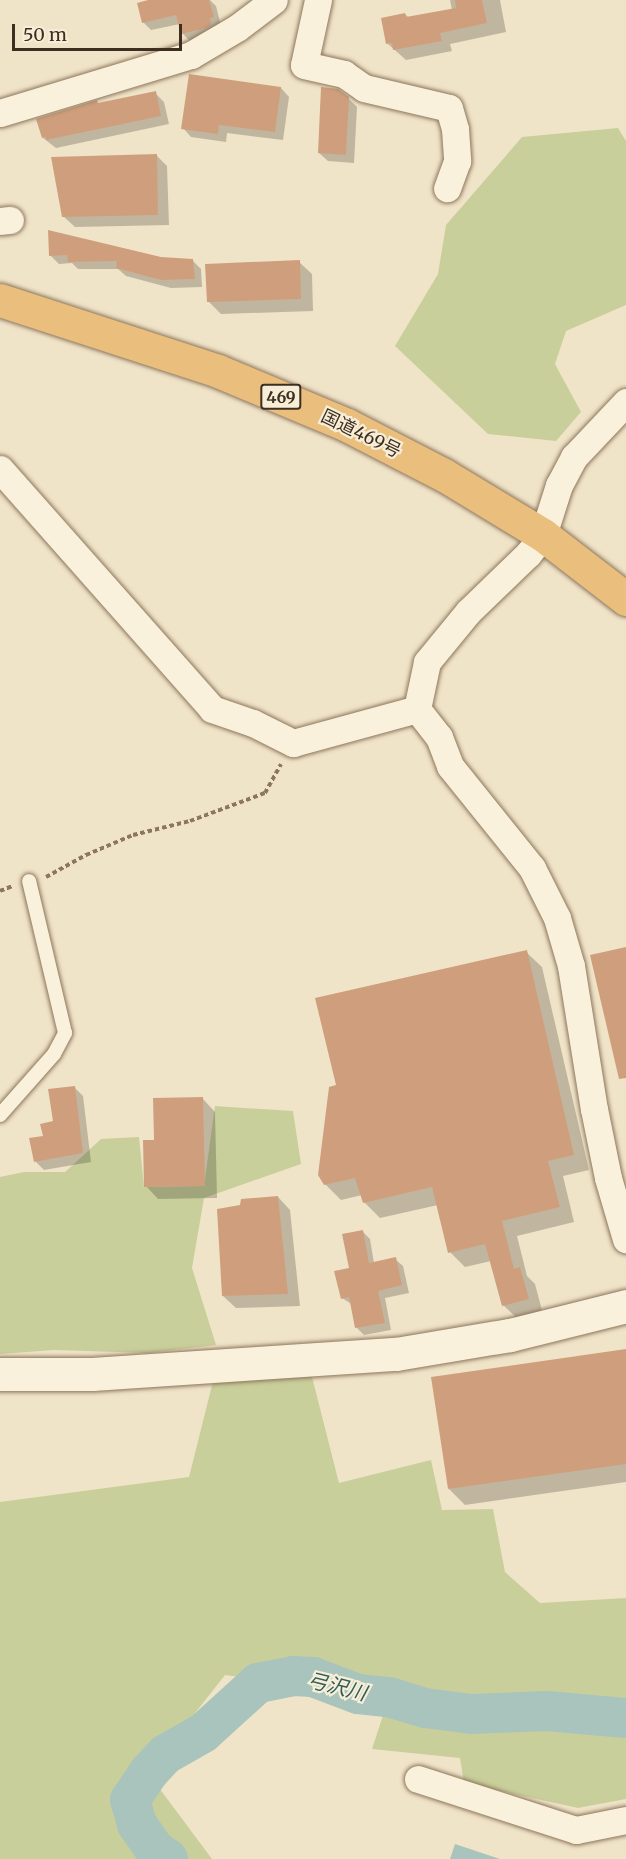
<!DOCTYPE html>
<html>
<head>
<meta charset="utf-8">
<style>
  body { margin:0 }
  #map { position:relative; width:626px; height:1859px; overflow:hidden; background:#f0e4c8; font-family:Merriweather,"Noto Sans JP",serif }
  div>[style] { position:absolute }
  .green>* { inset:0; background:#c9cf9b }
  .water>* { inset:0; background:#a9c4bc }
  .shadow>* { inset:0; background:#0003 }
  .river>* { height:40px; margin:-20px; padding:0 20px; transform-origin:20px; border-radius:20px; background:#a9c4bc }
  .building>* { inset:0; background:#cf9f7d }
  .path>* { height:4px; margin-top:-2px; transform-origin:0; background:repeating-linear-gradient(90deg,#8d765c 0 4.5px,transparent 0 7.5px) }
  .roads { filter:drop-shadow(0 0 2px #8d765c) drop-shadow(0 0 2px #8d765c) }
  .service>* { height:14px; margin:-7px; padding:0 7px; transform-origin:7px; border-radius:7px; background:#faf1dc }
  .minor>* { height:27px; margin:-13.5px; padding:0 13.5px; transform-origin:13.5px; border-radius:13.5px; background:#faf1dc }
  .tertiary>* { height:33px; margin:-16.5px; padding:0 16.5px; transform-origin:16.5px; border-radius:16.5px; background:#faf1dc }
  .trunk>* { height:33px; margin:-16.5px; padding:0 16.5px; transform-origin:16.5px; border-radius:16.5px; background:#eabe7c }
  span { translate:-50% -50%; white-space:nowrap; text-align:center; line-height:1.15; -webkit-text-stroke:4.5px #f7eed8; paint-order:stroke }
  .shield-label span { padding:2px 4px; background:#f7eed8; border:2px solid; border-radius:4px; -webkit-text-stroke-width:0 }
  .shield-label { font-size:16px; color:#3d2e20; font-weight:700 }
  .street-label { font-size:18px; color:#3d2e20 }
  .water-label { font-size:20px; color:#2f5d5a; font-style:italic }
  .scale { position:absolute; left:12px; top:24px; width:170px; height:27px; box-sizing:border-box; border:3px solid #3d2e20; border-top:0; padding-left:8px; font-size:18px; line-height:21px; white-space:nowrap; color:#3d2e20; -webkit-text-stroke:4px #f7eed8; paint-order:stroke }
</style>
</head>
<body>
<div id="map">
  <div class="green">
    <i style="clip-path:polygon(618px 128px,626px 141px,626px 305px,566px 331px,555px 364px,581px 412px,556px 441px,488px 434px,395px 346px,438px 274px,446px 225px,522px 137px)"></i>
    <i style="clip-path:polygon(215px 1106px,293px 1111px,301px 1164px,204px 1198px,192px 1268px,216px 1345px,148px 1353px,54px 1350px,0 1354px,0 1177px,24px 1172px,65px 1172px,101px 1139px,139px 1137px,144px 1187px,204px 1186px)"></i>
    <i style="clip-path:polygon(311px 1373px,339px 1483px,431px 1460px,442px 1510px,493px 1509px,505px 1572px,540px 1603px,626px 1598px,626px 1799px,578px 1808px,464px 1783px,460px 1758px,372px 1749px,389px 1697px,225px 1675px,148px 1773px,212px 1859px,0 1859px,0 1502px,189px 1477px,213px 1381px)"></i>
  </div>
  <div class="water">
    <i style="clip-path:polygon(455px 1844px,500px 1859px,450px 1859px)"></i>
  </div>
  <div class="shadow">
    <i style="clip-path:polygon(155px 0,210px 0,216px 6px,221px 26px,191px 42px,182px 33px,180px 24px,151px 30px,143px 22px)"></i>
    <i style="clip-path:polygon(450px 0,500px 0,506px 32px,450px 44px,452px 51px,406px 60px,388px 44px,405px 14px,409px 18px,452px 10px)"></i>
    <i style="clip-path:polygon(281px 88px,289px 97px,283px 140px,227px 133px,226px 142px,191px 137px,183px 128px)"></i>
    <i style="clip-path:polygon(155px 93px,164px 102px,169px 124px,56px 148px,43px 138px,99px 105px)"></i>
    <i style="clip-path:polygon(348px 98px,357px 107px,354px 163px,328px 161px,319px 153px)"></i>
    <i style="clip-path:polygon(156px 155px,167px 166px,169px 225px,75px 227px,63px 216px)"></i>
    <i style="clip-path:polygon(50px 232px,161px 259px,192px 260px,201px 269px,202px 287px,171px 288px,126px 276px,118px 269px,78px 269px,72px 263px,59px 264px,50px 255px)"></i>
    <i style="clip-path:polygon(299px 262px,312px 274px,313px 311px,221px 314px,208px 301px)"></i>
    <i style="clip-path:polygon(526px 952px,542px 967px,589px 1170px,563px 1176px,574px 1222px,517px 1236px,527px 1276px,535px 1284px,543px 1314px,519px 1320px,503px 1305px,491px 1261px,465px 1267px,450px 1252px,438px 1205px,380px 1218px,364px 1202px,362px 1195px,341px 1200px,325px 1184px,338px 1086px)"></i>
    <i style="clip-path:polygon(75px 1088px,83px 1096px,91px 1162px,44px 1170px,36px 1162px,45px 1137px)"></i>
    <i style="clip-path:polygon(203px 1099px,215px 1112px,217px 1198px,158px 1199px,146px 1186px,156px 1142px)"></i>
    <i style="clip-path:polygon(278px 1197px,290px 1210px,300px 1306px,236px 1308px,223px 1296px)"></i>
    <i style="clip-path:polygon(362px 1231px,370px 1239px,374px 1263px,395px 1259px,403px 1266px,409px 1293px,385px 1298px,391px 1330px,364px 1335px,357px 1328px,353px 1305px,342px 1298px)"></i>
    <i style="clip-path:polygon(626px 1351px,626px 1482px,465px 1505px,449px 1489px)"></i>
  </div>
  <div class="river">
    <i style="left:168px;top:1859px;width:16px;rotate:-145deg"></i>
    <i style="left:155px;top:1850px;width:32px;rotate:-125deg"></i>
    <i style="left:137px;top:1824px;width:25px;rotate:-106deg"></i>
    <i style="left:130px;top:1800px;width:32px;rotate:-56deg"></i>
    <i style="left:148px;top:1773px;width:26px;rotate:-47deg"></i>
    <i style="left:166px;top:1754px;width:43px;rotate:-29.6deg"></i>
    <i style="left:203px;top:1733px;width:74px;rotate:-42.3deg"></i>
    <i style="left:258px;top:1683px;width:36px;rotate:-11deg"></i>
    <i style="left:293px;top:1676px;width:20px;rotate:3deg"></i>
    <i style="left:313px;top:1677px;width:48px;rotate:20.7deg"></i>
    <i style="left:358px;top:1694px;width:31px;rotate:6deg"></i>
    <i style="left:389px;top:1697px;width:38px;rotate:17deg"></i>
    <i style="left:425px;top:1708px;width:47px;rotate:7.3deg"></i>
    <i style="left:472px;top:1714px;width:75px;rotate:-2.3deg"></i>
    <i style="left:547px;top:1711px;width:79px;rotate:5.1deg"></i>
  </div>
  <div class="building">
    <i style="clip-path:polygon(148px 0,209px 0,214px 17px,210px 18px,211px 25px,206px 28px,181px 34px,176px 15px,142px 23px,137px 3px)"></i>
    <i style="clip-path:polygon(455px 0,482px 0,487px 23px,440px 33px,442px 41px,393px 50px,392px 43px,386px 44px,381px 18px,405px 13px,406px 17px,456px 8px)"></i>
    <i style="clip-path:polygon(189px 74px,281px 87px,275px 132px,219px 125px,218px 134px,181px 129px)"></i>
    <i style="clip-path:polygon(321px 87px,338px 89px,349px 97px,346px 155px,318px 153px)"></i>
    <i style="clip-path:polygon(156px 91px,161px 116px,46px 140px,46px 137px,42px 138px,36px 119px,97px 100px,98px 103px)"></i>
    <i style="clip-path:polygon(157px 154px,158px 215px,62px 217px,51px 157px)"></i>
    <i style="clip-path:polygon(48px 230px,161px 257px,193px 259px,195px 279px,161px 280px,116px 268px,117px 261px,68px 262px,67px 255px,49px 256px)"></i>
    <i style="clip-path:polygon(300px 260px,301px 299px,207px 302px,205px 264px)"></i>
    <i style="clip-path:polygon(626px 947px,626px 1078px,619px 1079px,590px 955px)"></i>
    <i style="clip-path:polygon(527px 950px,574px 1155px,548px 1161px,560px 1207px,502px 1221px,514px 1269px,520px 1267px,529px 1299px,502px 1306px,485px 1244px,448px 1253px,432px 1187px,363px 1203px,355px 1178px,324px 1185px,318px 1175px,329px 1087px,336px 1085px,315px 998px)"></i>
    <i style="clip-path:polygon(75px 1086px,83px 1153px,34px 1162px,29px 1138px,43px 1136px,40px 1124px,53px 1121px,48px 1089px)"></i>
    <i style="clip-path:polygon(203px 1097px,205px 1186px,144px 1187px,143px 1140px,154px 1140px,153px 1098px)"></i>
    <i style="clip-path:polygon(278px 1196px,288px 1294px,222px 1296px,217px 1209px,240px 1205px,241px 1199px)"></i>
    <i style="clip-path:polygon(363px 1230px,369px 1263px,396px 1257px,402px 1285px,378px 1291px,385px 1323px,355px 1328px,349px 1297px,341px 1299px,334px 1271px,349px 1268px,342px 1234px)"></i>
    <i style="clip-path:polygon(626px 1349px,626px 1464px,448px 1489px,431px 1377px)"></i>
  </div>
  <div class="path">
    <i style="left:46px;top:877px;width:46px;rotate:-28.8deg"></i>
    <i style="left:86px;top:855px;width:51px;rotate:-23.1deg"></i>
    <i style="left:133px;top:835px;width:59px;rotate:-13.8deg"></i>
    <i style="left:190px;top:821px;width:80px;rotate:-20.5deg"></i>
    <i style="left:265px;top:793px;width:33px;rotate:-61deg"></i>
    <i style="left:0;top:891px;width:14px;rotate:-21deg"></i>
  </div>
  <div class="roads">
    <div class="service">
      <i style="left:0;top:1115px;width:81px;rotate:-48.5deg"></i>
      <i style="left:54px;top:1054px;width:24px;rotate:-62deg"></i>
      <i style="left:65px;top:1033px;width:156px;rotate:-103.3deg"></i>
    </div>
    <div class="minor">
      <i style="left:318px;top:0;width:66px;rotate:102.2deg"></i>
      <i style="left:304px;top:65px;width:41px;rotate:12.7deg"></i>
      <i style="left:344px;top:74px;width:24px;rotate:35deg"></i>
      <i style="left:364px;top:88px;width:87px;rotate:13.2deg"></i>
      <i style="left:449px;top:108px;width:22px;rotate:74deg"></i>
      <i style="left:455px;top:129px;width:32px;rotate:86deg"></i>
      <i style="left:457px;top:161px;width:29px;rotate:110deg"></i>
      <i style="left:0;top:113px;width:200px;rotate:-16.9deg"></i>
      <i style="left:191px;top:55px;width:53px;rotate:-30.4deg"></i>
      <i style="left:237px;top:28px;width:46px;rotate:-37.1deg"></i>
      <i style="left:0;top:221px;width:10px;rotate:-6deg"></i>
      <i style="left:626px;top:402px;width:76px;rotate:133.4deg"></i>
      <i style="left:574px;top:457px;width:32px;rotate:118deg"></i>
      <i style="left:559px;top:485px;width:52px;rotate:107.7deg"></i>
      <i style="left:543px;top:535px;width:24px;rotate:128deg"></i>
      <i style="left:528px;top:554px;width:83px;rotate:136deg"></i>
      <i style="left:468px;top:612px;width:65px;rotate:129.4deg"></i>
      <i style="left:427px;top:662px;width:48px;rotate:102deg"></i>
      <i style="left:417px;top:709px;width:36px;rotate:52deg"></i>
      <i style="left:439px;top:737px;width:31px;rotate:69deg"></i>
      <i style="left:450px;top:766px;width:131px;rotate:51.2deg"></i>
      <i style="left:532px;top:868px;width:56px;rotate:63.4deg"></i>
      <i style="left:557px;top:918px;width:50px;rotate:73.7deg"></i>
      <i style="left:571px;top:966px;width:145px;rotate:80.9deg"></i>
      <i style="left:594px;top:1109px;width:70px;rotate:78.5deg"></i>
      <i style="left:608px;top:1178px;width:64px;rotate:73.6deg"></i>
      <i style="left:0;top:469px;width:320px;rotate:48.5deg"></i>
      <i style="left:212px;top:709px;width:43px;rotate:18.9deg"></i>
      <i style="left:253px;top:723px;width:45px;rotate:26.6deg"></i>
      <i style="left:293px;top:743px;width:129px;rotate:-15.3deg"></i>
      <i style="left:418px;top:1779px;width:166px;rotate:17.9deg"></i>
      <i style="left:576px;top:1830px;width:51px;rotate:-11.3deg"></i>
    </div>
    <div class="tertiary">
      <i style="left:0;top:1374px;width:92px"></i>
      <i style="left:92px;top:1374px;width:305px;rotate:-3.8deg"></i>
      <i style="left:396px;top:1354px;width:116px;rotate:-9.5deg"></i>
      <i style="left:510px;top:1335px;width:120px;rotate:-14deg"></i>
    </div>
    <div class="trunk">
      <i style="left:0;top:300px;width:229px;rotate:18deg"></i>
      <i style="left:218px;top:371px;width:140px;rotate:22.7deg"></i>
      <i style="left:347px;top:425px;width:109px;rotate:27.3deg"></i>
      <i style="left:444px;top:475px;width:116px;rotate:31.2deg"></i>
      <i style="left:543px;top:535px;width:105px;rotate:37.6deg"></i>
    </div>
  </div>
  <div class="shield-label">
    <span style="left:281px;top:397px">469</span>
  </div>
  <div class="street-label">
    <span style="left:361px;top:434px;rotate:26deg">国道469号</span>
  </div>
  <div class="water-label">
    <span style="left:337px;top:1686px;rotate:14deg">弓沢川</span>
  </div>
  <div class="scale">50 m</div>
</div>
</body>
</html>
